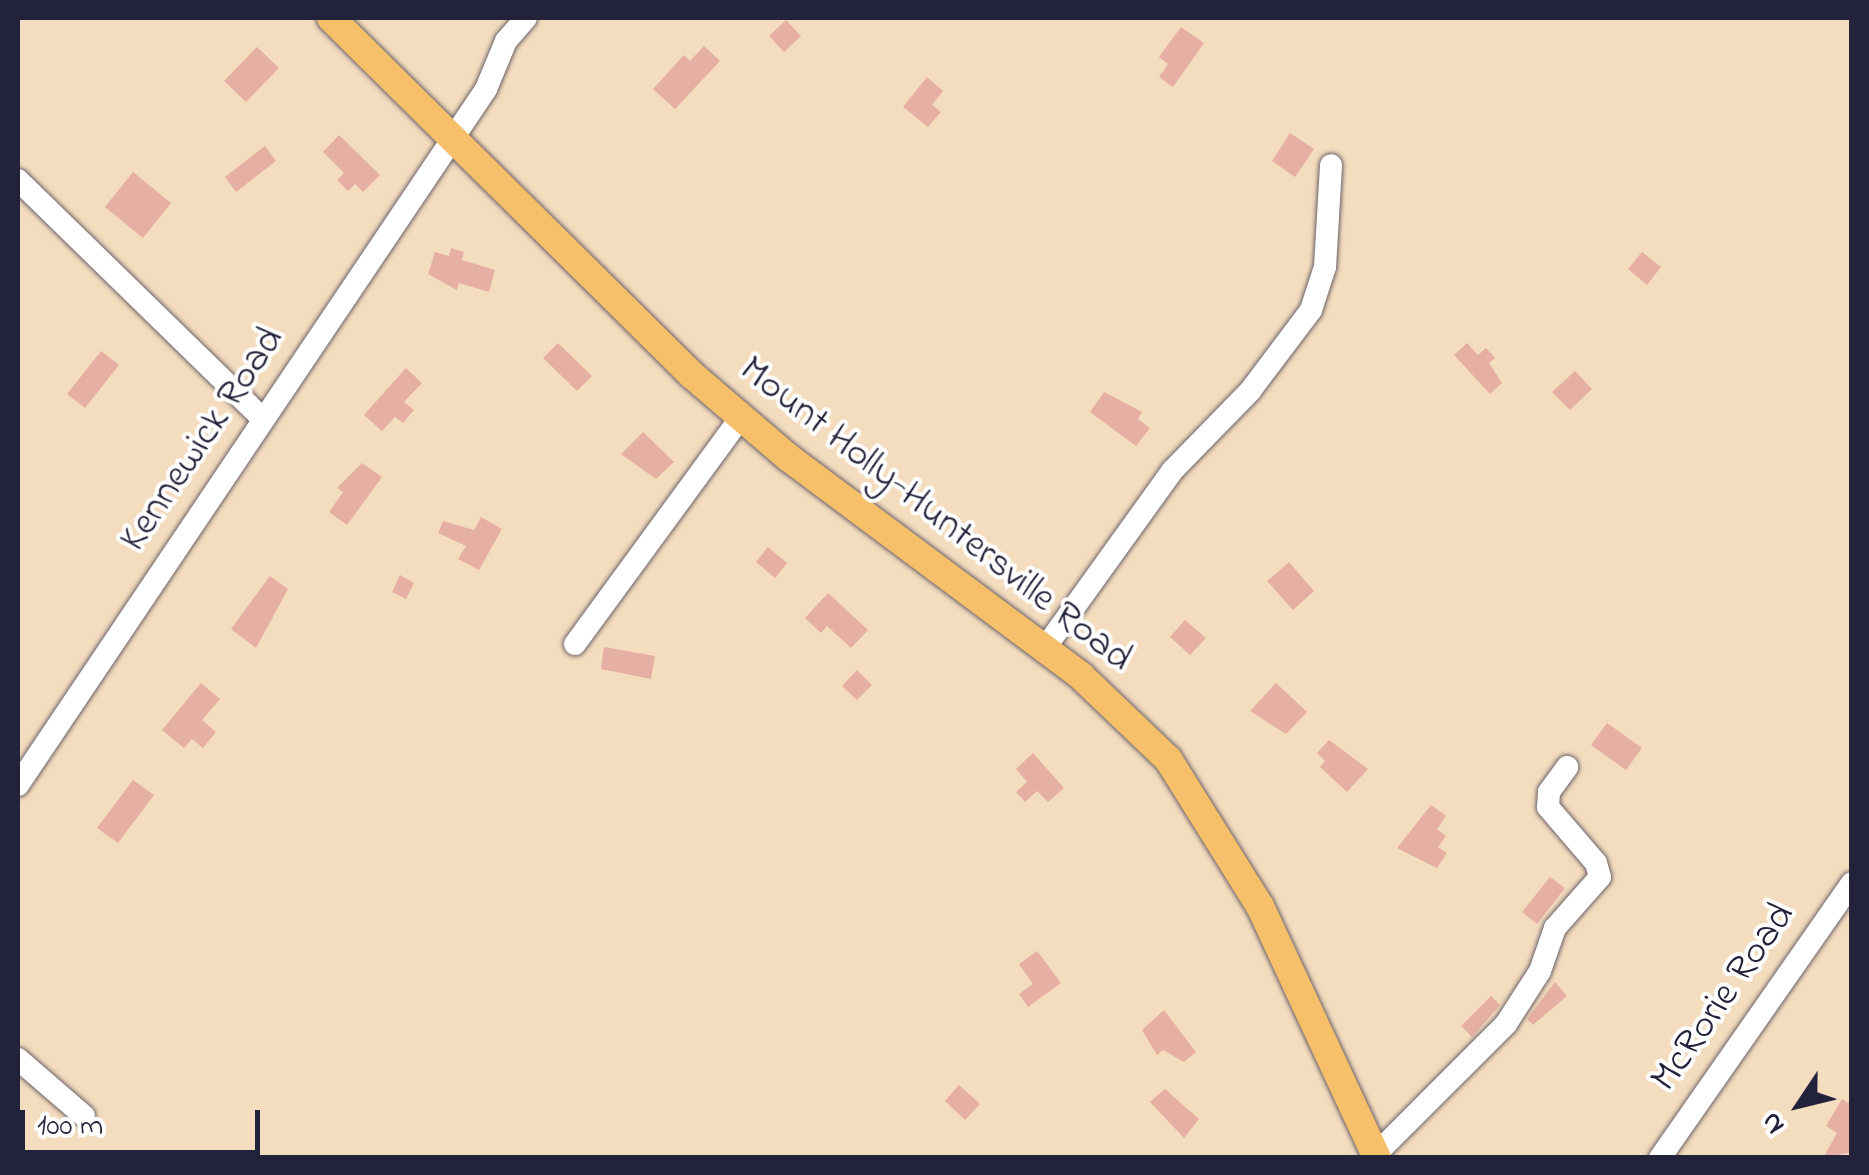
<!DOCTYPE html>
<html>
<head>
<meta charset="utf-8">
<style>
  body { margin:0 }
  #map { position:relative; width:1869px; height:1175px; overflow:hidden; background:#f4dcbe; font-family:"Indie Flower",sans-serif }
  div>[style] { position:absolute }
  .building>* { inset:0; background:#e6afa3 }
  .roads { filter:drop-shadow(0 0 2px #6c6369) drop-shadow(0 0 2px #6c6369) }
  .minor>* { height:22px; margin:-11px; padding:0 11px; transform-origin:11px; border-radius:11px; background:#fff }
  .major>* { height:28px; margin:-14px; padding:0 14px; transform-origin:14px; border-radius:14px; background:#f6c06b }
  span { translate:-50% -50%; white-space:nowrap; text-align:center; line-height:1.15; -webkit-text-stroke:8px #fff; paint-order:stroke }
  .street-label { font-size:40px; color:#22223b }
  .frame { position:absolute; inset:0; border:20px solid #22223b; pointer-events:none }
  .north { position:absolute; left:1749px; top:1055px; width:100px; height:100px; -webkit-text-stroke:8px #fff; paint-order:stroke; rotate:235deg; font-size:28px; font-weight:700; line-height:40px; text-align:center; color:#22223b }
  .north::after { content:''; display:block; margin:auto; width:35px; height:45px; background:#22223b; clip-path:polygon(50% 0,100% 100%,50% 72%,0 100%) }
  .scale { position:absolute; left:20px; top:1110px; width:240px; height:45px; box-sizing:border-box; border:5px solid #22223b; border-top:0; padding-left:12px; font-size:30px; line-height:35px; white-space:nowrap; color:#22223b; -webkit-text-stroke:8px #fff; paint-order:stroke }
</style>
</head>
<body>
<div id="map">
  <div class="building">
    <i style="clip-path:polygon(786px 20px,801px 36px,784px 52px,769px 36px)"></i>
    <i style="clip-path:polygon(1181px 27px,1204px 43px,1173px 87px,1159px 77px,1168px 64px,1159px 57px)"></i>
    <i style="clip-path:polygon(704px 46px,720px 61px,675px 109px,653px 89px,684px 55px,690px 61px)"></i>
    <i style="clip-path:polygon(257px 47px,279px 68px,246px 102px,224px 81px)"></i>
    <i style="clip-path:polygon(927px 77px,943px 91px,932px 105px,941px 112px,928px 127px,903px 107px)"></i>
    <i style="clip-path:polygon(1290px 133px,1314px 149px,1295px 177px,1272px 161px)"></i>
    <i style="clip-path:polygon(339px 135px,380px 175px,363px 192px,355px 184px,348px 191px,337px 180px,344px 173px,323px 152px)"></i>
    <i style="clip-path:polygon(265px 146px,276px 161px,236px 192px,225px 177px)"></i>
    <i style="clip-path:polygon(133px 172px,171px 203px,143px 238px,105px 207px)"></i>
    <i style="clip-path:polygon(451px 248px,464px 252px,462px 260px,495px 270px,489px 292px,459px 283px,457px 290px,428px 274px,435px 252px,449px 256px)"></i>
    <i style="clip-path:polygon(1642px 252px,1661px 267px,1647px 285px,1628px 269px)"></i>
    <i style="clip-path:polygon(558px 343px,592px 376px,577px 391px,543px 358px)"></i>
    <i style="clip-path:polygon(1467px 343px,1478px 355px,1486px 348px,1495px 358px,1489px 363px,1502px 383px,1490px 394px,1454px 355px)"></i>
    <i style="clip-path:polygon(101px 351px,119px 365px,85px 408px,67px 394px)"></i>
    <i style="clip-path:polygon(406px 368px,422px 383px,404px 402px,414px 410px,403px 423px,395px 417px,382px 431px,364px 415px)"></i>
    <i style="clip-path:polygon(1575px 371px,1592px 389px,1570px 410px,1552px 392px)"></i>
    <i style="clip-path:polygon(1104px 392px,1142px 412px,1138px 419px,1150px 428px,1136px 446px,1090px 412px)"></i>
    <i style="clip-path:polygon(643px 432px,674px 462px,656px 479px,621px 454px)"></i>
    <i style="clip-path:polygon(362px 463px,382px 477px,347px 525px,329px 512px,343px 492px,337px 488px)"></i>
    <i style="clip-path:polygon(481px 517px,502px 529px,479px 570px,458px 559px,466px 546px,438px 533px,443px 521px,474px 530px)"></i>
    <i style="clip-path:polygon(768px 547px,787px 563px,775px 578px,756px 562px)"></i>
    <i style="clip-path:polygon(1289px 562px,1314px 591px,1293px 610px,1267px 581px)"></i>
    <i style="clip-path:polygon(400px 575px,414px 583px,406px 599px,392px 592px)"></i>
    <i style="clip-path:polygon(270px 576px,288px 589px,256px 648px,231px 629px)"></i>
    <i style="clip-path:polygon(828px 593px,868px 630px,851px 648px,827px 626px,821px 633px,805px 618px)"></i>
    <i style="clip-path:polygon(1185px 620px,1206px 638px,1190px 655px,1170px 637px)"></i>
    <i style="clip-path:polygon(604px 647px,655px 656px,651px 679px,601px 669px)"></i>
    <i style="clip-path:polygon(857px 670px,872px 685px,857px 700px,842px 686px)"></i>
    <i style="clip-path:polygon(201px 683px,220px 699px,202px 720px,216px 732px,203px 748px,192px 739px,184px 748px,162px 730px)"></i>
    <i style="clip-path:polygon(1276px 683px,1307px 712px,1286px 734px,1250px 711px)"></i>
    <i style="clip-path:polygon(1607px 723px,1642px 748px,1626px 770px,1591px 745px)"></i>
    <i style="clip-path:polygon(1329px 740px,1368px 769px,1347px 792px,1320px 767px,1325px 761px,1317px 753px)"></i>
    <i style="clip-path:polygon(1033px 753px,1064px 788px,1048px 802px,1037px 791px,1025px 802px,1016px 792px,1027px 782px,1016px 769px)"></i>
    <i style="clip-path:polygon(133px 780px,154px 795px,118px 843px,97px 828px)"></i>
    <i style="clip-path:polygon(1431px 805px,1446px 816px,1437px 829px,1446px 836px,1438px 847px,1447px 853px,1437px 868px,1397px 848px)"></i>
    <i style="clip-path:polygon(1550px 877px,1565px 888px,1537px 924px,1522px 912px)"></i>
    <i style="clip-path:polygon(1037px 951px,1061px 983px,1028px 1007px,1019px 994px,1033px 984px,1019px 964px)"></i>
    <i style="clip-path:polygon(1555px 982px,1567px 996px,1533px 1025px,1527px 1019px)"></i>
    <i style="clip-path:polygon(1491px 996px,1500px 1005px,1472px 1037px,1461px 1026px)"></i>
    <i style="clip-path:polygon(1164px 1010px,1196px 1052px,1184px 1062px,1163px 1050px,1157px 1055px,1142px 1030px)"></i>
    <i style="clip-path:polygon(959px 1085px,980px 1104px,965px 1120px,945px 1101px)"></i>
    <i style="clip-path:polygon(1165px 1089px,1199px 1119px,1184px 1138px,1150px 1102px)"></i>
    <i style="clip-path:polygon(1842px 1099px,1852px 1105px,1852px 1152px,1823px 1158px,1837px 1133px,1826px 1126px)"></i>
  </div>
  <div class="roads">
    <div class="minor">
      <i style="left:18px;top:180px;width:342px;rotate:44.3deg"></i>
      <i style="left:575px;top:644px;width:281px;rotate:-53.8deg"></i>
      <i style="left:1045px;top:648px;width:218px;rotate:-54.3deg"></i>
      <i style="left:1172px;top:471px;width:112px;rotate:-45.7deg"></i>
      <i style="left:1250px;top:391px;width:101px;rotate:-53deg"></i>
      <i style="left:1311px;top:310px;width:45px;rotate:-72deg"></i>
      <i style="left:1325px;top:267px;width:102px;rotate:-86.6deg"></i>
      <i style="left:18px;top:785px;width:839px;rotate:-56.08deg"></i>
      <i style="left:486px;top:89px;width:52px;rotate:-67.4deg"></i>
      <i style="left:506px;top:41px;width:30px;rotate:-49deg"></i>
      <i style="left:18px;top:1059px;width:87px;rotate:40.8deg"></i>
      <i style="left:1376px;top:1154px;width:184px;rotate:-45deg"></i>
      <i style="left:1506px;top:1024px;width:63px;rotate:-57.3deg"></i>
      <i style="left:1540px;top:971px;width:46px;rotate:-70.8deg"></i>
      <i style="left:1555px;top:928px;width:68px;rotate:-48.6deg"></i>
      <i style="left:1600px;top:877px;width:15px;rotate:-106deg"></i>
      <i style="left:1596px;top:863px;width:74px;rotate:-130.6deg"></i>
      <i style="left:1548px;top:807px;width:15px;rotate:-86deg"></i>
      <i style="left:1549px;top:792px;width:31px;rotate:-54deg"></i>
      <i style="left:1660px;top:1158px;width:335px;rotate:-55.1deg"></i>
    </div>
    <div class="major">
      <i style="left:331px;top:18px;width:508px;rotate:44.68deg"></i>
      <i style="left:692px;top:375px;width:128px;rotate:40.6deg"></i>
      <i style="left:789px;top:458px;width:364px;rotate:36.7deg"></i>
      <i style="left:1081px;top:676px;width:120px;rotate:43.7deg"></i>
      <i style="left:1168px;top:759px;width:173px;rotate:58deg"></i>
      <i style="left:1260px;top:906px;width:278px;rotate:65.1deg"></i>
    </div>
  </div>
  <div class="street-label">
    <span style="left:203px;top:440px;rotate:-56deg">Kennewick Road</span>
    <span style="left:935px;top:515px;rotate:38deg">Mount Holly-Huntersville Road</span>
    <span style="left:1724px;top:998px;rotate:-55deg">McRorie Road</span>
  </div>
  <div class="frame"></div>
  <div class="north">N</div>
  <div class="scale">100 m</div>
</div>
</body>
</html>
